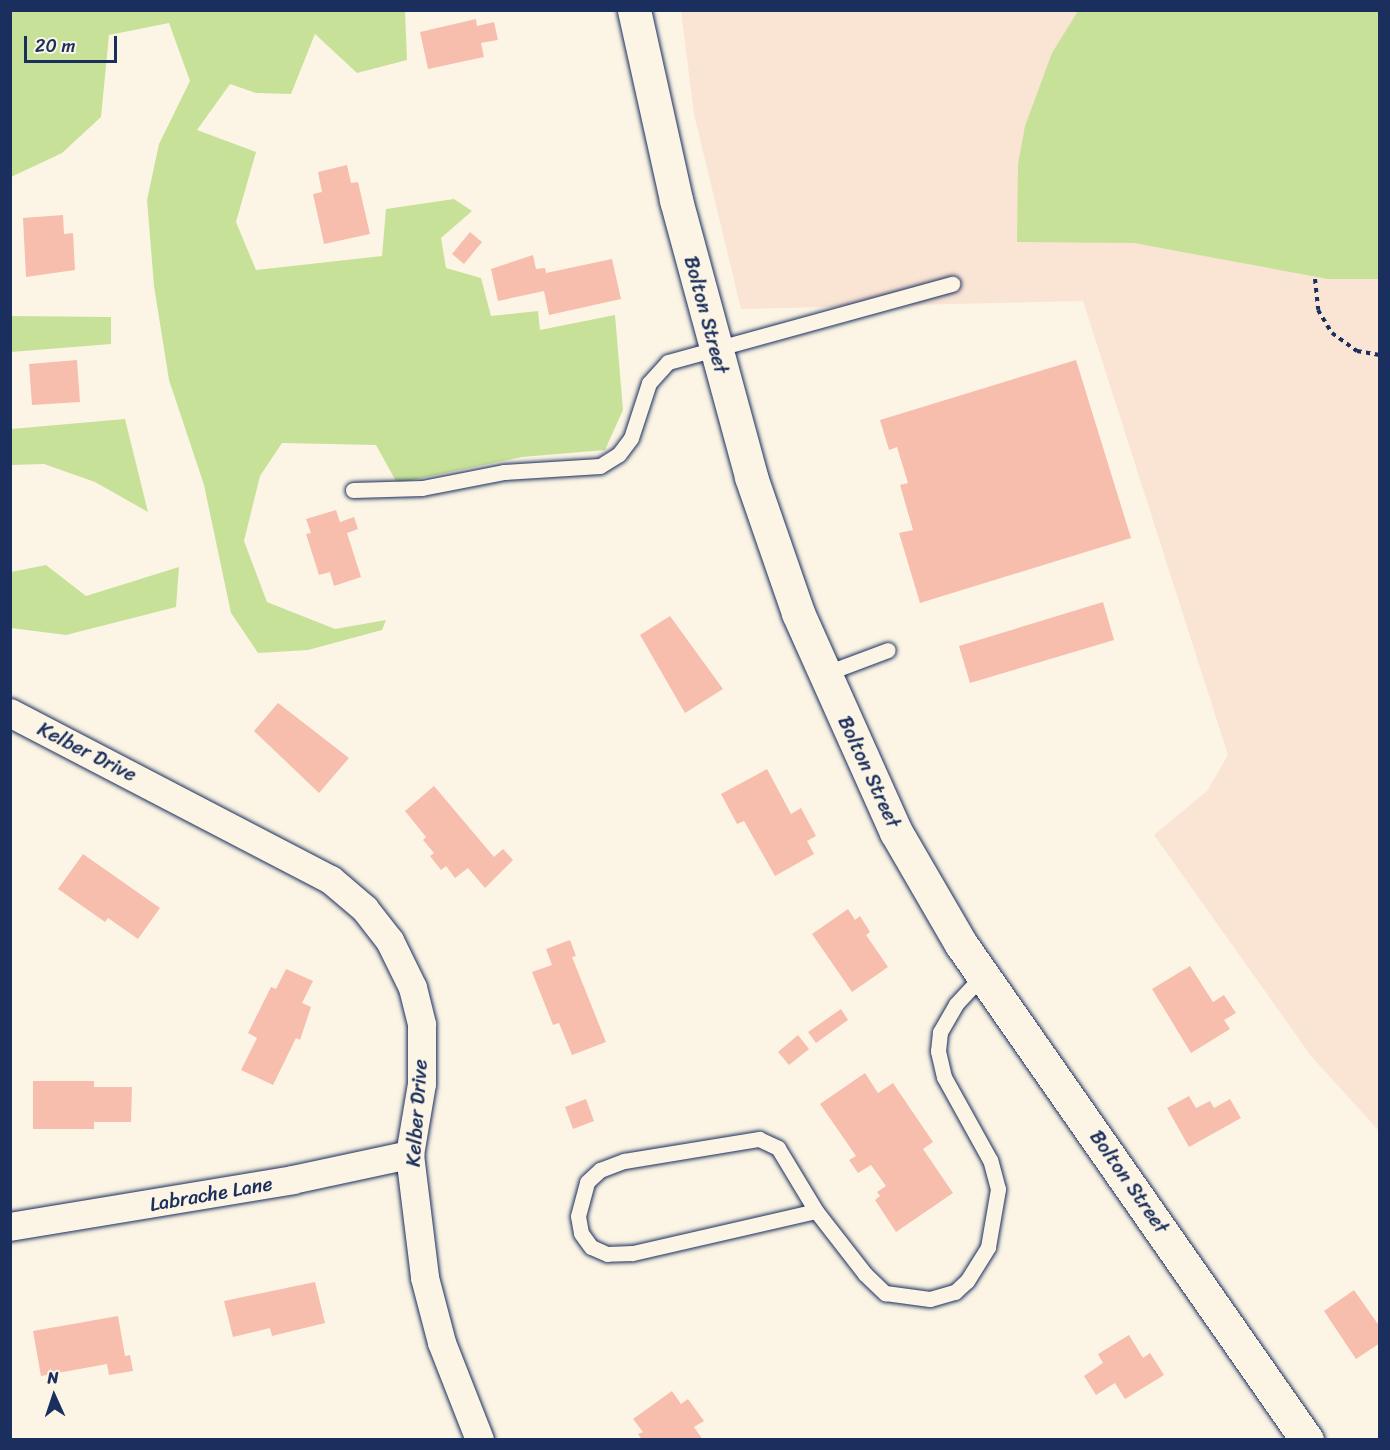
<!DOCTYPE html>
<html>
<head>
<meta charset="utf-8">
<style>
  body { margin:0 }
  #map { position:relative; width:1390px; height:1450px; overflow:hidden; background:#fcf5e5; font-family:Sriracha,sans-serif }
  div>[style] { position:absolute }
  .built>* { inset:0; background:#fae4d4 }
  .green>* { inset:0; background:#c7e298 }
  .building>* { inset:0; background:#f7beae }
  .path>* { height:4px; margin-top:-2px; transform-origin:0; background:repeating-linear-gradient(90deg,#1b2f5e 0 4.5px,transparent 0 9px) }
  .roads { filter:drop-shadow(0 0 2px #1b2f5e) drop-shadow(0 0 2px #1b2f5e) }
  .lane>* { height:15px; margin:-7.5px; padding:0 7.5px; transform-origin:7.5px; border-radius:7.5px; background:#fcf5e5 }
  .street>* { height:28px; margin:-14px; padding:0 14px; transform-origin:14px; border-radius:14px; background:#fcf5e5 }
  .secondary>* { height:33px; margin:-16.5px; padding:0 16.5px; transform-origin:16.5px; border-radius:16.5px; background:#fcf5e5 }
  span { translate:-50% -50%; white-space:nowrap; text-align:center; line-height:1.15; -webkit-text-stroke:6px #fcf5e5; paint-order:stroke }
  .street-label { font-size:20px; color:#1b2f5e }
  .frame { position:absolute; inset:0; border:12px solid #1b2f5e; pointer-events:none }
  .north { position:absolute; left:24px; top:1366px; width:60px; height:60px; -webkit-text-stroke:4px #fcf5e5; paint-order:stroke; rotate:357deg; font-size:16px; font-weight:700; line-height:24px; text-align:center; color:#1b2f5e }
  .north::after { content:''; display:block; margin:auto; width:21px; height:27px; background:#1b2f5e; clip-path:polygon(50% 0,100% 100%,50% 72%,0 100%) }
  .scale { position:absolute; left:24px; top:36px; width:93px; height:27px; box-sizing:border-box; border:3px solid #1b2f5e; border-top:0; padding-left:8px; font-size:18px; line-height:21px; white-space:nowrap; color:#1b2f5e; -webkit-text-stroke:4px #fcf5e5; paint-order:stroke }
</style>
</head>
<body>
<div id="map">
  <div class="built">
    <i style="clip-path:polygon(681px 11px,1379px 11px,1379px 1131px,1311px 1056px,1154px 835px,1207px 791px,1228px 755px,1083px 301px,741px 309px,694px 114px)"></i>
  </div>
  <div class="green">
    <i style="clip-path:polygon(11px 11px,405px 11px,407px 60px,357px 73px,315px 34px,291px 94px,256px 93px,230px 84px,197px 130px,256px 152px,236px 222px,256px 270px,382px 256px,386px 209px,454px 199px,472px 211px,441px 238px,446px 268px,481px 278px,491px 316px,538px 311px,540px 330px,615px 315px,623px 410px,605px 450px,522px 457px,397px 483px,376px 445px,282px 443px,260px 476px,244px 541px,267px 602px,335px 629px,386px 620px,382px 630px,308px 650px,258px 653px,231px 613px,204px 485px,169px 380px,154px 286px,147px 200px,159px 144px,190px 81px,169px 23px,109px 35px,101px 117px,62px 153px,11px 177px)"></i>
    <i style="clip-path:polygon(1078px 11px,1379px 11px,1379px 279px,1328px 279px,1134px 243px,1017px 242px,1018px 164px,1025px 126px,1052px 53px)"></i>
    <i style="clip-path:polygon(11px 316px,111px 317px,111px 344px,11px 352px)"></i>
    <i style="clip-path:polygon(125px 419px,148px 512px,95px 482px,44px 464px,11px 465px,11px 429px)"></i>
    <i style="clip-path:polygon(46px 565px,86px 596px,179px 567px,176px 607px,66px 635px,11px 628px,11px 572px)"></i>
  </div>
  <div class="building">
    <i style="clip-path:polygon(476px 19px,477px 26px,494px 22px,498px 40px,481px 43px,484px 57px,428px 69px,420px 32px)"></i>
    <i style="clip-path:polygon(347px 165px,351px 183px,358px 182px,370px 234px,324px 244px,313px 194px,322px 192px,318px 172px)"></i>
    <i style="clip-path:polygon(63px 215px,64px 234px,73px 233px,75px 270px,26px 277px,23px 218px)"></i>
    <i style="clip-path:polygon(470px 232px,482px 242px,464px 264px,452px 254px)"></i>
    <i style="clip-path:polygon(533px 255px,536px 269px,545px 268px,546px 273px,612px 259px,621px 299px,549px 315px,544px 291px,498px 301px,491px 269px)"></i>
    <i style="clip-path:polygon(77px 360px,80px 402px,32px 405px,29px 364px)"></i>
    <i style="clip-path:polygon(1076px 360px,1131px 538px,920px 603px,899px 533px,913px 530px,900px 485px,908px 483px,897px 447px,889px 450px,880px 420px)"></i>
    <i style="clip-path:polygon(336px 510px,340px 522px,354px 517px,358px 529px,347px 533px,361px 577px,334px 586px,330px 572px,319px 575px,306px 534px,311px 533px,306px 519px)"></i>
    <i style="clip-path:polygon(1103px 602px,1114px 640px,970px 683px,959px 646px)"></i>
    <i style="clip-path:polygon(670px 616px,723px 689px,685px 713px,640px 635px)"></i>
    <i style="clip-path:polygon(278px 703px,349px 758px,319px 793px,254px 731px)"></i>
    <i style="clip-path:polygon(767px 769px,791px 814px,801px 808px,816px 836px,807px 841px,814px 854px,775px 876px,744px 821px,737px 824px,721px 794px)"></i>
    <i style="clip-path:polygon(434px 786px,494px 857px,503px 849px,513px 860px,485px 888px,468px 868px,455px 878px,446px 866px,441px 870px,430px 856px,434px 853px,423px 840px,426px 837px,405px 811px)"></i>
    <i style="clip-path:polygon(83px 854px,160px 908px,138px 939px,108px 918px,105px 922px,58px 889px)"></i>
    <i style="clip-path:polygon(848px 909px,855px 920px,860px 916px,870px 932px,866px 935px,888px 967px,852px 992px,812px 934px)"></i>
    <i style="clip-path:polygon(570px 940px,576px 956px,572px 957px,606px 1042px,572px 1055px,559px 1023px,553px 1025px,532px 972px,552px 965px,546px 949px)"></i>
    <i style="clip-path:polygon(1190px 966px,1213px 1002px,1224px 995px,1236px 1013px,1224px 1020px,1230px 1029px,1191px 1053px,1152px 989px)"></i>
    <i style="clip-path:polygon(286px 969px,313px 981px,302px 1003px,311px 1007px,300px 1040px,296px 1038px,273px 1085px,241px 1070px,257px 1038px,248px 1033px,271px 987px,276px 989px)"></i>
    <i style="clip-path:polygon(841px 1009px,848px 1020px,816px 1043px,808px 1032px)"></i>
    <i style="clip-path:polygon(798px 1035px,809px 1049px,789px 1065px,778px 1052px)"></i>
    <i style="clip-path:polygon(865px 1073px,878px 1093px,893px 1083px,933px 1142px,923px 1149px,953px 1193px,896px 1232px,875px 1200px,880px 1196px,877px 1192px,886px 1186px,871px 1165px,858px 1173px,849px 1160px,856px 1156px,820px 1104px)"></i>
    <i style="clip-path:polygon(33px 1081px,94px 1081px,94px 1087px,132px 1087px,131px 1122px,94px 1122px,94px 1129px,33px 1129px)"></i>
    <i style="clip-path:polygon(1189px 1096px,1196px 1108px,1210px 1101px,1214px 1108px,1230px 1099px,1241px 1118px,1189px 1147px,1167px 1108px)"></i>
    <i style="clip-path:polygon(586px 1099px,594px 1121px,573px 1129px,565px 1107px)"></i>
    <i style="clip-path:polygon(315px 1282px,325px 1323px,272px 1336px,270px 1328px,233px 1337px,224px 1301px)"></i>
    <i style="clip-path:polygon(1354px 1290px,1380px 1327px,1380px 1343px,1356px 1359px,1324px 1311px)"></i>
    <i style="clip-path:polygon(118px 1316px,125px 1356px,130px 1355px,133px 1371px,109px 1375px,107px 1364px,41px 1376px,33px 1331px)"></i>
    <i style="clip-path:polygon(1129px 1335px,1143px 1358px,1150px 1353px,1164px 1375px,1125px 1399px,1115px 1383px,1096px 1395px,1084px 1376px,1103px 1363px,1098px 1354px)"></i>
    <i style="clip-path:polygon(672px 1391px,681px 1404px,688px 1399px,704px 1421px,694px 1427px,703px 1440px,642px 1440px,638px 1434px,643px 1432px,633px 1419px)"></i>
  </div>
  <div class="path">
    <i style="left:1315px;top:279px;width:31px;rotate:84deg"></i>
    <i style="left:1318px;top:310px;width:27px;rotate:59deg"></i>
    <i style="left:1332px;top:333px;width:31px;rotate:36deg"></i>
    <i style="left:1357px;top:351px;width:23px;rotate:10deg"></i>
  </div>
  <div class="roads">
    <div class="lane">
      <i style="left:353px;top:490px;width:69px;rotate:-1.7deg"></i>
      <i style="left:422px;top:488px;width:84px;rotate:-11deg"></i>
      <i style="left:504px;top:472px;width:96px;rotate:-3.6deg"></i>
      <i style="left:600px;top:466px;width:22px;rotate:-32deg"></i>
      <i style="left:619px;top:454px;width:20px;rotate:-53deg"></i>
      <i style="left:631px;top:438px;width:58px;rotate:-71.9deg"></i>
      <i style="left:649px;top:383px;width:28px;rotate:-48deg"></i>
      <i style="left:668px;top:362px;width:295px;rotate:-15.4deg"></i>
      <i style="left:824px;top:674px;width:68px;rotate:-20.6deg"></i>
      <i style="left:816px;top:1211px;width:189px;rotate:167.1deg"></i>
      <i style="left:632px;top:1253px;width:25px;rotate:178deg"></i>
      <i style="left:607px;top:1254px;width:17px;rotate:-156deg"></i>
      <i style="left:591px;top:1247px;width:17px;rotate:-126deg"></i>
      <i style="left:581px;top:1233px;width:17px;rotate:-100deg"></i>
      <i style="left:578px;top:1216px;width:35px;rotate:-75deg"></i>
      <i style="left:587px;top:1182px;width:18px;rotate:-43deg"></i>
      <i style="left:600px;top:1170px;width:26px;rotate:-21deg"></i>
      <i style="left:624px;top:1161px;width:137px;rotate:-9.3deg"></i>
      <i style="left:759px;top:1139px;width:21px;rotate:25deg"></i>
      <i style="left:778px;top:1148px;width:74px;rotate:58.9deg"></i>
      <i style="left:816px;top:1211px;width:80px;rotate:52.1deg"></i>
      <i style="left:865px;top:1274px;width:28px;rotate:44deg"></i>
      <i style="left:885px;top:1293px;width:45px;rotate:7.6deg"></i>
      <i style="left:930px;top:1299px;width:26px;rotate:-16deg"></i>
      <i style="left:955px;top:1292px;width:16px;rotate:-43deg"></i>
      <i style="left:967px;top:1281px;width:40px;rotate:-58deg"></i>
      <i style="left:988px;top:1247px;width:59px;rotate:-80.2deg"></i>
      <i style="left:998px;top:1189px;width:30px;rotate:-105deg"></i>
      <i style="left:990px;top:1160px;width:95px;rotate:-119deg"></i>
      <i style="left:944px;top:1077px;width:27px;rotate:-103deg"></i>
      <i style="left:938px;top:1051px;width:19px;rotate:-84deg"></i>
      <i style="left:940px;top:1032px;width:32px;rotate:-60deg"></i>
      <i style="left:956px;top:1004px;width:40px;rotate:-47deg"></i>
    </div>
    <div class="street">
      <i style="left:10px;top:713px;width:362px;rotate:27.5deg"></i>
      <i style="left:331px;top:880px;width:45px;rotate:40.5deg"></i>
      <i style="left:365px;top:909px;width:41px;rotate:52deg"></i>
      <i style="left:390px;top:941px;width:52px;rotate:63.9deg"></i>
      <i style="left:413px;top:988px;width:38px;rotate:76deg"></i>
      <i style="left:422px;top:1025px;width:59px;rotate:90deg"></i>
      <i style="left:422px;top:1084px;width:72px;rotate:99.6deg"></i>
      <i style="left:410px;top:1155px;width:124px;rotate:83deg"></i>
      <i style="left:425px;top:1278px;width:67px;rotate:75.3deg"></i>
      <i style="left:442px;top:1343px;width:104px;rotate:68.6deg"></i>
      <i style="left:10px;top:1227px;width:287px;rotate:-9.4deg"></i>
      <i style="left:293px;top:1180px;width:120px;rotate:-12.1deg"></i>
    </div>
    <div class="secondary">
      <i style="left:634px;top:10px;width:195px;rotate:77.5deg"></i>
      <i style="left:676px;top:200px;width:287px;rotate:74.8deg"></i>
      <i style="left:751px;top:477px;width:144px;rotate:70.9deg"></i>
      <i style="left:798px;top:613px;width:240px;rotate:65.9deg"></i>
      <i style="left:896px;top:832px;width:129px;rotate:59.9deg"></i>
      <i style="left:961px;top:944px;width:605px;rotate:55.1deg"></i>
    </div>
  </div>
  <div class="street-label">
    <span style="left:706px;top:315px;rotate:75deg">Bolton Street</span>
    <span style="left:87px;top:752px;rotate:27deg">Kelber Drive</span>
    <span style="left:869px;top:772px;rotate:65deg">Bolton Street</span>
    <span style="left:417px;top:1113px;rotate:-86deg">Kelber Drive</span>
    <span style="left:1129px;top:1182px;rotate:55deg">Bolton Street</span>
    <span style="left:211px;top:1194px;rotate:-10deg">Labrache Lane</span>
  </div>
  <div class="frame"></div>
  <div class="north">N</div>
  <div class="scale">20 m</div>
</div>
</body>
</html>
